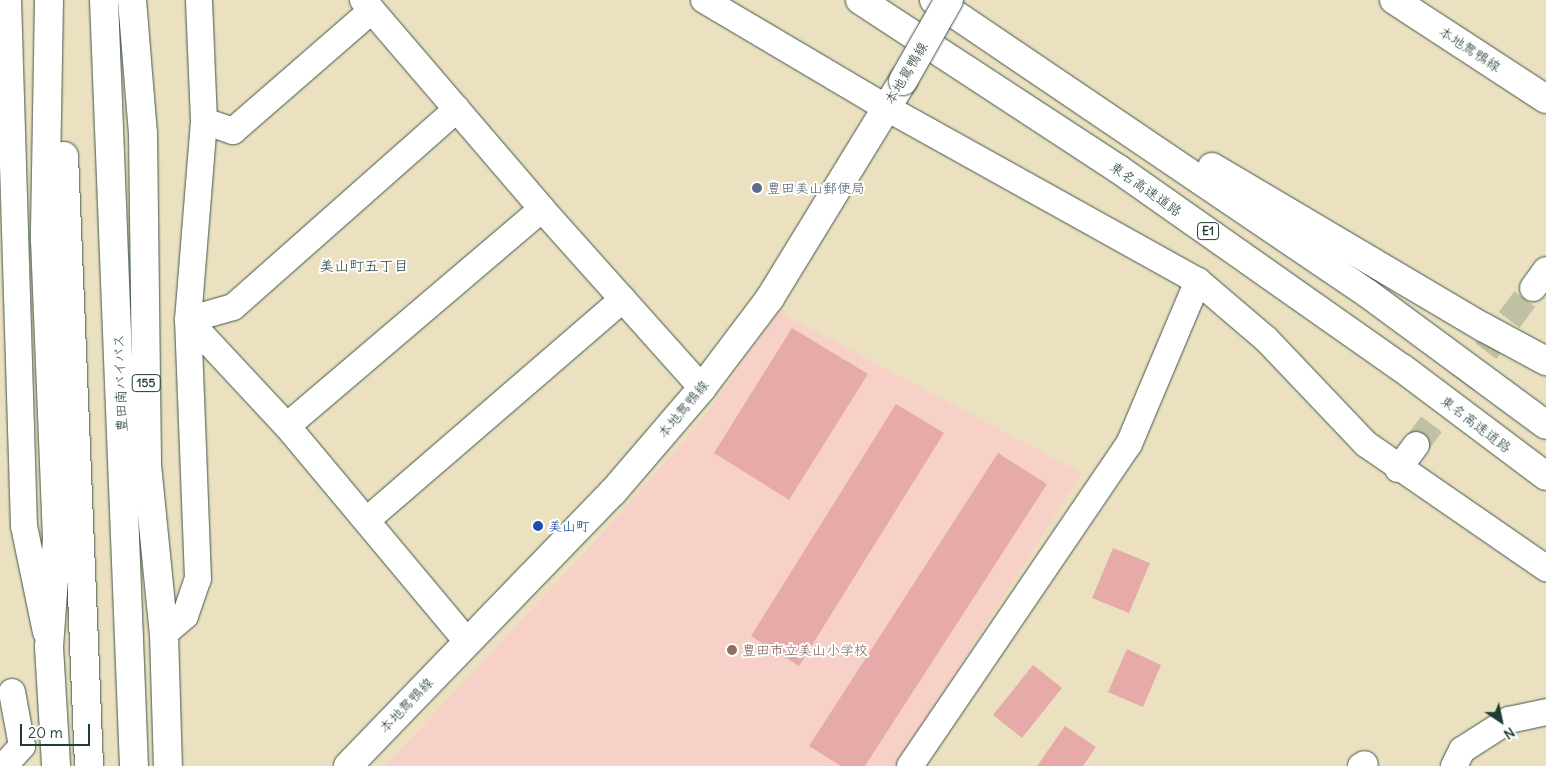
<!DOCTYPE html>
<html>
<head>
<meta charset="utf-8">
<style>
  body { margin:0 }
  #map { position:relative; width:1546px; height:766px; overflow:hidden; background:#ebe1c0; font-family:Delius,"Klee One",sans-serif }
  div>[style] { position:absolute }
  .built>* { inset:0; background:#f7d1c7 }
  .building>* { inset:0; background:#e6aba8 }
  .minor-tunnel>* { height:26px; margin-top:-13px; transform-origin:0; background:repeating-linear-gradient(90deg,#c2c0a4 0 26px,transparent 0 39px) }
  .roads { filter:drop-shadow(0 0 1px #3e5649) drop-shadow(0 0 1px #3e5649) }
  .minor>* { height:26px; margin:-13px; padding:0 13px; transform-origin:13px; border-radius:13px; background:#fff }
  .major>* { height:28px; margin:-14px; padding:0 14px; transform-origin:14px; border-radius:14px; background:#fff }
  .highway>* { height:28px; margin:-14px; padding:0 14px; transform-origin:14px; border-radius:14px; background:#fff }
  .bridges { filter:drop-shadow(0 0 1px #3e5649) drop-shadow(0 0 1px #3e5649) }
  .major-bridge>* { height:28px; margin:-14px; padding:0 14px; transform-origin:14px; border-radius:14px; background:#fff }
  .dots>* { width:14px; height:14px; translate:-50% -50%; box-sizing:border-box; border:2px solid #fff; border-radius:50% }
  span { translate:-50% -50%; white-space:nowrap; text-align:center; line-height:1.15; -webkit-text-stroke:4px #fff; paint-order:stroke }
  .shield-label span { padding:1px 4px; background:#fff; border:1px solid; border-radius:4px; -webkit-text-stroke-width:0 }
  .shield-label { font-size:12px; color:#1f3d34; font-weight:700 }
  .street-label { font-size:14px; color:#1f3d34 }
  .service-label { font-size:14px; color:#4e5e75 }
  .left { translate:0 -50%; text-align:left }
  .transit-label { font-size:14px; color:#164399 }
  .education-label { font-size:14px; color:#785e54 }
  .neighbourhood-label { font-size:15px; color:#1f3d34 }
  .north { position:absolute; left:1476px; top:696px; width:50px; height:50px; -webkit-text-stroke:4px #fff; paint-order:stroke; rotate:146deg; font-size:14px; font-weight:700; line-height:20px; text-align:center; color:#1f3d34 }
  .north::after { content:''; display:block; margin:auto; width:18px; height:22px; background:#1f3d34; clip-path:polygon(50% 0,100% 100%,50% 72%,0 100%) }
  .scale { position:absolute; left:20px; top:724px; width:70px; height:22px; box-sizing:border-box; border:2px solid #1f3d34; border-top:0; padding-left:6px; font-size:15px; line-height:18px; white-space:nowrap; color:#1f3d34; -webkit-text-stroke:4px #fff; paint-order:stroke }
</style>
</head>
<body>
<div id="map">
  <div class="built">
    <i style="clip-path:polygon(779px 312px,1082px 473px,896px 766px,385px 766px,603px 533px,702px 420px)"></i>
  </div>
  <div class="building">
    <i style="clip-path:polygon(792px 328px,868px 374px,789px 500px,714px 453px)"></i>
    <i style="clip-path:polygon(896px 404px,944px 433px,799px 666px,751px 636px)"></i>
    <i style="clip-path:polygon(998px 453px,1047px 484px,865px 766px,841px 766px,809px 746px)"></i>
    <i style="clip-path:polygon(1113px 548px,1150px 563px,1129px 613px,1092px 598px)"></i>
    <i style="clip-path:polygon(1127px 649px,1161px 665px,1143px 707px,1108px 692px)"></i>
    <i style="clip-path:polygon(1033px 665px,1062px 688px,1022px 738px,993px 715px)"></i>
    <i style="clip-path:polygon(1065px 726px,1096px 747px,1083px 766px,1037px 766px)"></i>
  </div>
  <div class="minor-tunnel">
    <i style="left:1416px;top:445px;width:196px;rotate:-53.3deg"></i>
  </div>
  <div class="roads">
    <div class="minor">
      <i style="left:8px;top:0;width:526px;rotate:88.26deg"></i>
      <i style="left:24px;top:526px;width:108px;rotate:78.3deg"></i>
      <i style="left:363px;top:0;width:275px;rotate:49.4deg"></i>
      <i style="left:542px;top:209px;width:240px;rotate:48.2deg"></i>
      <i style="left:704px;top:0;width:210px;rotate:30.6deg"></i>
      <i style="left:885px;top:107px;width:358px;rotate:29.1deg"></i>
      <i style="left:1198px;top:281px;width:89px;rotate:40.5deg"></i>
      <i style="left:1266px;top:339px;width:145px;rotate:46.4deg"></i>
      <i style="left:1366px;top:444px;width:219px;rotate:34.6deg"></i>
      <i style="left:457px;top:109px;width:299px;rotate:138.5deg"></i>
      <i style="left:233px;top:307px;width:47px;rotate:163.9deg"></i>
      <i style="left:188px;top:320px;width:145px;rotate:47deg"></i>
      <i style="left:287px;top:426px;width:280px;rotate:50.1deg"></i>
      <i style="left:204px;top:121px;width:31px;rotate:19deg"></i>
      <i style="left:233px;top:131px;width:184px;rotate:-41deg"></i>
      <i style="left:1533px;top:288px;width:22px;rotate:-54deg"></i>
      <i style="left:287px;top:426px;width:335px;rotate:-40.4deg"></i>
      <i style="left:1398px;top:469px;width:30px;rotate:-53deg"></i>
      <i style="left:367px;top:520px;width:338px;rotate:-40.8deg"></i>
      <i style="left:164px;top:634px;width:28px;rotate:-41deg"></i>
      <i style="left:185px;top:616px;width:39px;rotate:-71deg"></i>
      <i style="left:198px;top:579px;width:259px;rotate:-92.2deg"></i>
      <i style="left:188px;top:320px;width:200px;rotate:-85.4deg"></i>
      <i style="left:204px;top:121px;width:121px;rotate:-92.4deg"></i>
      <i style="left:4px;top:766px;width:27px;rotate:-48deg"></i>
      <i style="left:22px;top:746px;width:55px;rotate:-100.5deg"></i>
      <i style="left:910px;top:766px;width:389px;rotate:-55.8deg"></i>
      <i style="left:1129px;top:444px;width:177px;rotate:-67.1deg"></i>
      <i style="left:1361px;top:766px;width:4px;rotate:-27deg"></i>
      <i style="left:1454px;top:766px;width:18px;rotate:-63deg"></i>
      <i style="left:1462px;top:750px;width:56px;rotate:-32.6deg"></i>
      <i style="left:1509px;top:720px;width:38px;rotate:-12deg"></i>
    </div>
    <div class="major">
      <i style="left:1394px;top:0;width:181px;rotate:33.1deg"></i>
      <i style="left:348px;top:766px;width:381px;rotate:-46deg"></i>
      <i style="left:613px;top:492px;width:137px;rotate:-49.4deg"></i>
      <i style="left:702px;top:388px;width:113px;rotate:-52.9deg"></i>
      <i style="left:770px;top:298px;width:255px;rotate:-58.5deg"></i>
    </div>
    <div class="highway">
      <i style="left:49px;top:0;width:240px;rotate:91deg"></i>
      <i style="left:45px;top:240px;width:298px;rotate:87.7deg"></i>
      <i style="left:57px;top:538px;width:109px;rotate:94.2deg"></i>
      <i style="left:49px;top:647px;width:119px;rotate:86.6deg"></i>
      <i style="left:104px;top:0;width:767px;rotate:87.76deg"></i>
      <i style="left:132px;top:0;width:133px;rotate:85.3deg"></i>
      <i style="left:143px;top:133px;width:332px;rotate:89.3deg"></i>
      <i style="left:147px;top:465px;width:170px;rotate:84.3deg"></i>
      <i style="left:164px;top:634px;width:132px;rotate:88.3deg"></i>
      <i style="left:860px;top:0;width:307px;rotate:33.2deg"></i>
      <i style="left:1117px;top:168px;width:348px;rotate:35.1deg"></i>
      <i style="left:1402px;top:368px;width:180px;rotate:36.9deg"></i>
      <i style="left:934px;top:0;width:523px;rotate:34.09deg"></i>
      <i style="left:1367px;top:293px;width:222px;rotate:36.4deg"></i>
      <i style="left:64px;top:156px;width:611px;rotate:87.65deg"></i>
      <i style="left:1212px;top:167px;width:315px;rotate:30.6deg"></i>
      <i style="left:1483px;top:327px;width:72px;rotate:28.4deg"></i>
    </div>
  </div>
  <div class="bridges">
    <div class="major-bridge">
      <i style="left:903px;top:81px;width:93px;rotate:-60.4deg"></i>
    </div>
  </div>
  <div class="dots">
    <i style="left:757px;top:188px;background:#5c6f8a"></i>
    <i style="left:538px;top:526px;background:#1a4fb4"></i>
    <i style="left:732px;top:650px;background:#8d6e63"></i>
  </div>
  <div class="shield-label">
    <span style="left:1208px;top:231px">E1</span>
    <span style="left:146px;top:383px">155</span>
  </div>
  <div class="street-label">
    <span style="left:1470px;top:49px;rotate:33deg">本地鴛鴨線</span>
    <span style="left:906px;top:73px;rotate:-59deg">本地鴛鴨線</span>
    <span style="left:1146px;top:189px;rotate:35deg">東名高速道路</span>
    <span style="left:120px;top:383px;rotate:-92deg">豊田南バイパス</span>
    <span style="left:683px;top:409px;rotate:-50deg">本地鴛鴨線</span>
    <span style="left:1476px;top:424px;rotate:37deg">東名高速道路</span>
    <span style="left:406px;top:705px;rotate:-46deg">本地鴛鴨線</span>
  </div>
  <div class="service-label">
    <span class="left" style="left:767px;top:188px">豊田美山郵便局</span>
  </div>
  <div class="transit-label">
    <span class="left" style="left:548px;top:526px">美山町</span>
  </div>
  <div class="education-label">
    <span class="left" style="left:742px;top:650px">豊田市立美山小学校</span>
  </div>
  <div class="neighbourhood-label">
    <span style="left:364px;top:266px">美山町五丁目</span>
  </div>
  <div class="north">N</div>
  <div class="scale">20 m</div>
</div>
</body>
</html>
